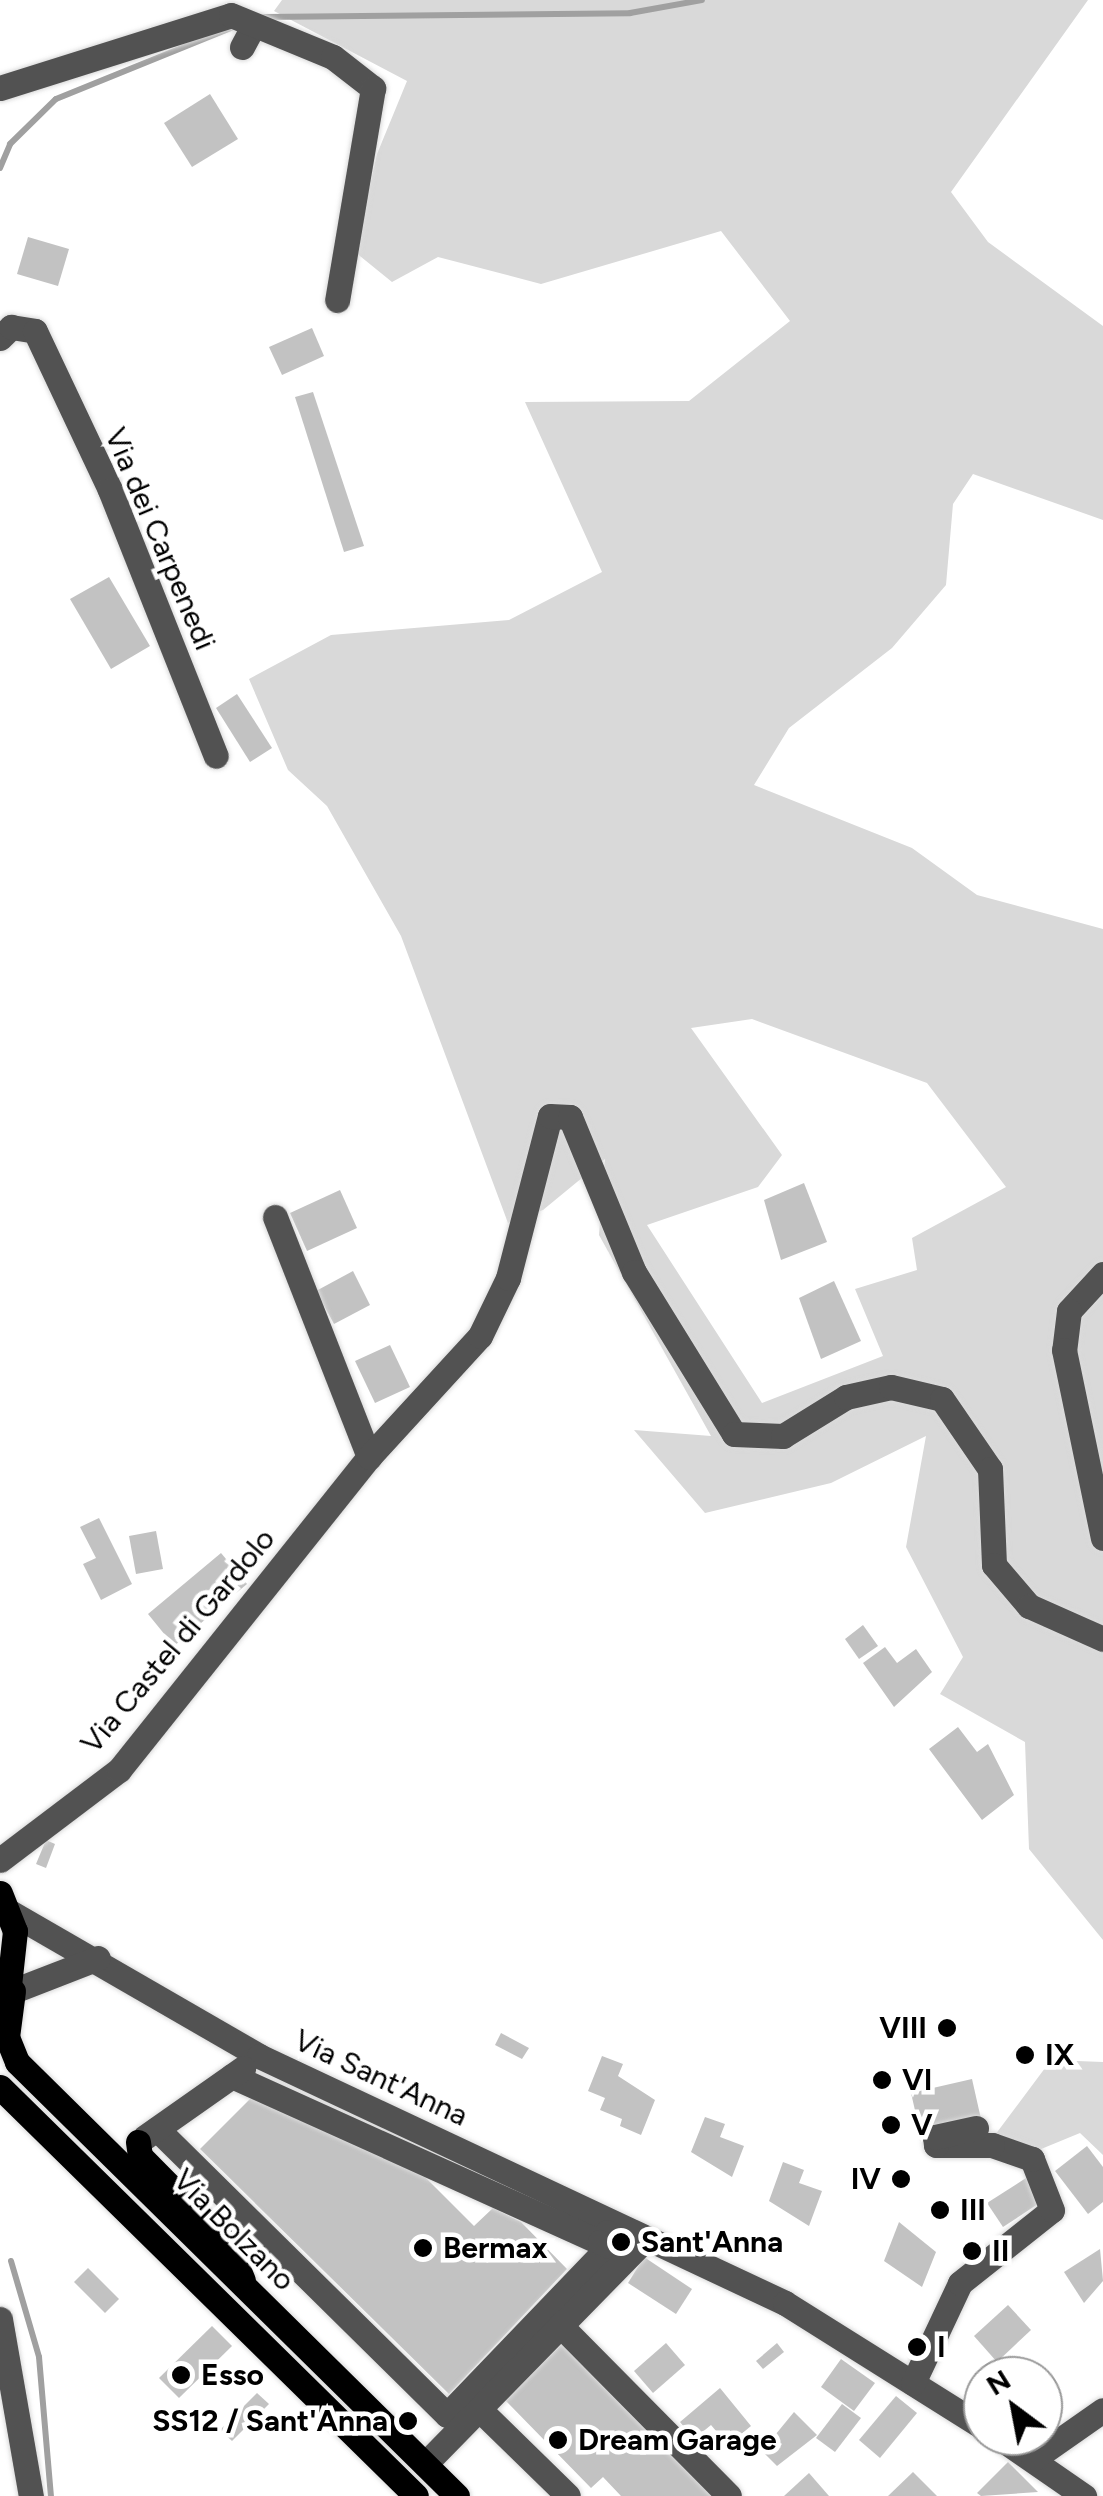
<!DOCTYPE html>
<html>
<head>
<meta charset="utf-8">
<style>
  body { margin:0 }
  #map { position:relative; width:1103px; height:2496px; overflow:hidden; background:#fff; font-family:Figtree,sans-serif }
  div>[style] { position:absolute }
  .green>* { inset:0; background:#d9d9d9 }
  .stream>* { height:6px; margin:-3px; padding:0 3px; transform-origin:3px; border-radius:3px; background:#a0a0a0 }
  .building>* { inset:0; background:#c2c2c2 }
  .roads { filter:drop-shadow(0 0 2px #dbdbdb) drop-shadow(0 0 2px #dbdbdb) }
  .minor>* { height:25px; margin:-12.5px; padding:0 12.5px; transform-origin:12.5px; border-radius:12.5px; background:#525252 }
  .major>* { height:25px; margin:-12.5px; padding:0 12.5px; transform-origin:12.5px; border-radius:12.5px; background:#000 }
  .dots>* { width:28px; height:28px; translate:-50% -50%; box-sizing:border-box; border:5px solid #fff; border-radius:50% }
  span { translate:-50% -50%; white-space:nowrap; text-align:center; line-height:1.15; -webkit-text-stroke:9px #fff; paint-order:stroke }
  .street-label { font-size:30px; color:#000 }
  .poi-label { font-size:30px; color:#000; font-weight:700 }
  .right { translate:-100% -50%; text-align:right }
  .left { translate:0 -50%; text-align:left }
  .north { position:absolute; left:963px; top:2356px; width:100px; height:100px; box-sizing:border-box; background:#fff; border:2px solid #999; border-radius:50%; rotate:328deg; font-size:28px; font-weight:700; line-height:40px; text-align:center; color:#000 }
  .north::after { content:''; display:block; margin:auto; width:35px; height:45px; background:#000; clip-path:polygon(50% 0,100% 100%,50% 72%,0 100%) }
</style>
</head>
<body>
<div id="map">
  <div class="green">
    <i style="clip-path:polygon(evenodd,282px 0,1088px 0,951px 192px,988px 242px,1103px 326px,1103px 520px,973px 474px,953px 504px,946px 585px,892px 648px,789px 728px,754px 785px,912px 848px,977px 895px,1103px 929px,1103px 1940px,1029px 1849px,1025px 1742px,940px 1694px,963px 1657px,906px 1547px,926px 1436px,831px 1483px,705px 1513px,634px 1430px,711px 1436px,599px 1235px,605px 1159px,543px 1210px,508px 1223px,401px 936px,327px 806px,288px 770px,249px 679px,331px 635px,509px 620px,602px 572px,525px 402px,689px 401px,790px 321px,721px 231px,541px 284px,438px 257px,392px 282px,355px 252px,377px 154px,407px 81px,274px 11px,282px 0,752px 1019px,927px 1083px,1006px 1187px,912px 1238px,917px 1270px,855px 1289px,883px 1356px,762px 1403px,647px 1225px,758px 1187px,782px 1155px,691px 1028px,752px 1019px)"></i>
    <i style="clip-path:polygon(1051px 2060px,1103px 2062px,1103px 2155px,1080px 2133px,1029px 2154px,995px 2135px)"></i>
  </div>
  <div class="stream">
    <i style="left:264px;top:17px;width:366px;rotate:-0.6deg"></i>
    <i style="left:630px;top:13px;width:73px;rotate:-10.2deg"></i>
    <i style="left:0;top:168px;width:26px;rotate:-67deg"></i>
    <i style="left:10px;top:144px;width:64px;rotate:-44.4deg"></i>
    <i style="left:56px;top:99px;width:196px;rotate:-22.1deg"></i>
    <i style="left:11px;top:2261px;width:100px;rotate:73.7deg"></i>
    <i style="left:39px;top:2357px;width:140px;rotate:85.1deg"></i>
  </div>
  <div class="building">
    <i style="clip-path:polygon(210px 94px,238px 139px,192px 167px,164px 123px)"></i>
    <i style="clip-path:polygon(28px 237px,69px 249px,58px 286px,17px 274px)"></i>
    <i style="clip-path:polygon(312px 328px,324px 356px,282px 375px,269px 347px)"></i>
    <i style="clip-path:polygon(313px 392px,364px 546px,344px 552px,295px 397px)"></i>
    <i style="clip-path:polygon(109px 577px,150px 646px,111px 669px,70px 599px)"></i>
    <i style="clip-path:polygon(237px 694px,272px 748px,250px 762px,216px 708px)"></i>
    <i style="clip-path:polygon(804px 1183px,827px 1242px,781px 1260px,764px 1200px)"></i>
    <i style="clip-path:polygon(340px 1190px,357px 1228px,307px 1251px,290px 1213px)"></i>
    <i style="clip-path:polygon(353px 1271px,370px 1305px,334px 1324px,316px 1291px)"></i>
    <i style="clip-path:polygon(834px 1281px,861px 1341px,821px 1359px,799px 1298px)"></i>
    <i style="clip-path:polygon(390px 1345px,410px 1387px,375px 1403px,355px 1361px)"></i>
    <i style="clip-path:polygon(99px 1518px,132px 1584px,101px 1600px,83px 1564px,96px 1558px,80px 1527px)"></i>
    <i style="clip-path:polygon(156px 1531px,163px 1569px,136px 1574px,129px 1536px)"></i>
    <i style="clip-path:polygon(221px 1553px,247px 1584px,174px 1646px,148px 1614px)"></i>
    <i style="clip-path:polygon(863px 1625px,878px 1646px,859px 1659px,845px 1639px)"></i>
    <i style="clip-path:polygon(885px 1647px,897px 1663px,916px 1649px,932px 1672px,894px 1707px,863px 1663px)"></i>
    <i style="clip-path:polygon(958px 1727px,977px 1752px,988px 1744px,1014px 1795px,982px 1820px,929px 1749px)"></i>
    <i style="clip-path:polygon(46px 1840px,55px 1844px,46px 1868px,36px 1864px)"></i>
    <i style="clip-path:polygon(501px 2033px,529px 2048px,522px 2059px,495px 2045px)"></i>
    <i style="clip-path:polygon(602px 2056px,623px 2064px,618px 2076px,655px 2100px,641px 2135px,620px 2126px,622px 2119px,600px 2110px,605px 2098px,588px 2091px)"></i>
    <i style="clip-path:polygon(972px 2079px,981px 2119px,920px 2132px,911px 2093px)"></i>
    <i style="clip-path:polygon(256px 2093px,421px 2173px,474px 2226px,493px 2208px,521px 2222px,567px 2269px,449px 2394px,200px 2149px)"></i>
    <i style="clip-path:polygon(705px 2117px,725px 2124px,720px 2137px,744px 2146px,732px 2177px,691px 2152px)"></i>
    <i style="clip-path:polygon(1087px 2146px,1103px 2167px,1103px 2202px,1088px 2214px,1055px 2171px)"></i>
    <i style="clip-path:polygon(783px 2162px,804px 2170px,799px 2183px,822px 2191px,809px 2226px,769px 2201px)"></i>
    <i style="clip-path:polygon(1026px 2178px,1041px 2202px,1003px 2227px,987px 2203px)"></i>
    <i style="clip-path:polygon(899px 2222px,936px 2252px,922px 2287px,884px 2261px)"></i>
    <i style="clip-path:polygon(1100px 2249px,1103px 2281px,1084px 2303px,1064px 2272px)"></i>
    <i style="clip-path:polygon(644px 2257px,692px 2289px,676px 2314px,628px 2283px)"></i>
    <i style="clip-path:polygon(88px 2268px,119px 2299px,105px 2313px,74px 2282px)"></i>
    <i style="clip-path:polygon(1008px 2305px,1031px 2330px,997px 2362px,974px 2336px)"></i>
    <i style="clip-path:polygon(212px 2326px,232px 2346px,179px 2398px,159px 2378px)"></i>
    <i style="clip-path:polygon(563px 2343px,714px 2496px,621px 2496px,603px 2477px,591px 2488px,505px 2400px)"></i>
    <i style="clip-path:polygon(666px 2343px,685px 2365px,653px 2393px,634px 2371px)"></i>
    <i style="clip-path:polygon(777px 2343px,784px 2352px,763px 2369px,756px 2361px)"></i>
    <i style="clip-path:polygon(841px 2359px,875px 2383px,854px 2411px,821px 2387px)"></i>
    <i style="clip-path:polygon(720px 2388px,751px 2426px,728px 2445px,711px 2425px,694px 2439px,680px 2422px)"></i>
    <i style="clip-path:polygon(257px 2393px,269px 2404px,232px 2441px,220px 2430px)"></i>
    <i style="clip-path:polygon(896px 2396px,917px 2413px,880px 2458px,859px 2440px)"></i>
    <i style="clip-path:polygon(842px 2404px,861px 2418px,835px 2452px,816px 2438px)"></i>
    <i style="clip-path:polygon(794px 2412px,817px 2435px,777px 2466px,762px 2451px)"></i>
    <i style="clip-path:polygon(1008px 2462px,1038px 2492px,981px 2496px,977px 2493px)"></i>
    <i style="clip-path:polygon(913px 2472px,937px 2496px,888px 2496px)"></i>
    <i style="clip-path:polygon(809px 2473px,829px 2496px,784px 2496px)"></i>
  </div>
  <div class="roads">
    <div class="minor">
      <i style="left:242px;top:47px;width:24px;rotate:-62deg"></i>
      <i style="left:0;top:88px;width:242px;rotate:-17.5deg"></i>
      <i style="left:231px;top:15px;width:110px;rotate:22.4deg"></i>
      <i style="left:333px;top:57px;width:51px;rotate:37.8deg"></i>
      <i style="left:373px;top:88px;width:215px;rotate:99.6deg"></i>
      <i style="left:0;top:338px;width:16px;rotate:-45deg"></i>
      <i style="left:11px;top:327px;width:24px;rotate:9deg"></i>
      <i style="left:35px;top:331px;width:176px;rotate:64.7deg"></i>
      <i style="left:110px;top:490px;width:286px;rotate:68.3deg"></i>
      <i style="left:275px;top:1217px;width:258px;rotate:68.6deg"></i>
      <i style="left:1103px;top:1274px;width:50px;rotate:132.6deg"></i>
      <i style="left:1069px;top:1311px;width:39px;rotate:97deg"></i>
      <i style="left:1064px;top:1350px;width:192px;rotate:78.3deg"></i>
      <i style="left:0;top:1860px;width:149px;rotate:-37.1deg"></i>
      <i style="left:119px;top:1770px;width:401px;rotate:-51.4deg"></i>
      <i style="left:369px;top:1457px;width:164px;rotate:-47.5deg"></i>
      <i style="left:480px;top:1336px;width:64px;rotate:-64.2deg"></i>
      <i style="left:508px;top:1278px;width:167px;rotate:-75.5deg"></i>
      <i style="left:550px;top:1116px;width:20px;rotate:3deg"></i>
      <i style="left:570px;top:1117px;width:168px;rotate:67.6deg"></i>
      <i style="left:634px;top:1272px;width:190px;rotate:58.3deg"></i>
      <i style="left:734px;top:1434px;width:49px;rotate:2.3deg"></i>
      <i style="left:783px;top:1436px;width:74px;rotate:-31.8deg"></i>
      <i style="left:846px;top:1397px;width:46px;rotate:-12.5deg"></i>
      <i style="left:891px;top:1387px;width:52px;rotate:13.2deg"></i>
      <i style="left:942px;top:1399px;width:85px;rotate:55.6deg"></i>
      <i style="left:990px;top:1469px;width:96px;rotate:87.6deg"></i>
      <i style="left:994px;top:1565px;width:54px;rotate:49.5deg"></i>
      <i style="left:1029px;top:1606px;width:81px;rotate:24deg"></i>
      <i style="left:10px;top:1912px;width:288px;rotate:30deg"></i>
      <i style="left:259px;top:2056px;width:581px;rotate:25.15deg"></i>
      <i style="left:785px;top:2303px;width:234px;rotate:32.1deg"></i>
      <i style="left:13px;top:1991px;width:91px;rotate:-21.2deg"></i>
      <i style="left:232px;top:2076px;width:404px;rotate:24.3deg"></i>
      <i style="left:600px;top:2242px;width:12px;rotate:-55deg"></i>
      <i style="left:157px;top:2129px;width:407px;rotate:44.6deg"></i>
      <i style="left:447px;top:2415px;width:234px;rotate:-46.2deg"></i>
      <i style="left:609px;top:2246px;width:10px;rotate:-156deg"></i>
      <i style="left:145px;top:2137px;width:120px;rotate:-35.1deg"></i>
      <i style="left:0;top:2319px;width:180px;rotate:80.1deg"></i>
      <i style="left:560px;top:2325px;width:240px;rotate:45.3deg"></i>
      <i style="left:913px;top:2383px;width:110px;rotate:-64.8deg"></i>
      <i style="left:960px;top:2283px;width:117px;rotate:-38.4deg"></i>
      <i style="left:1052px;top:2210px;width:55px;rotate:-111.4deg"></i>
      <i style="left:1032px;top:2159px;width:42px;rotate:-160.7deg"></i>
      <i style="left:992px;top:2145px;width:56px;rotate:180deg"></i>
      <i style="left:936px;top:2145px;width:8px;rotate:-97deg"></i>
      <i style="left:935px;top:2137px;width:42px;rotate:-12.4deg"></i>
      <i style="left:479px;top:2409px;width:124px;rotate:44.3deg"></i>
      <i style="left:997px;top:2436px;width:106px;rotate:34.6deg"></i>
      <i style="left:1033px;top:2459px;width:85px;rotate:-35deg"></i>
      <i style="left:425px;top:2464px;width:316px;rotate:-45.6deg"></i>
    </div>
    <div class="major">
      <i style="left:0;top:1893px;width:41px;rotate:68.5deg"></i>
      <i style="left:15px;top:1931px;width:73px;rotate:96.3deg"></i>
      <i style="left:13px;top:1991px;width:46px;rotate:97.4deg"></i>
      <i style="left:7px;top:2037px;width:27px;rotate:68deg"></i>
      <i style="left:17px;top:2062px;width:618px;rotate:44.61deg"></i>
      <i style="left:0;top:2087px;width:583px;rotate:44.51deg"></i>
      <i style="left:138px;top:2142px;width:14px;rotate:82deg"></i>
      <i style="left:140px;top:2156px;width:127px;rotate:45.3deg"></i>
      <i style="left:229px;top:2246px;width:37px;rotate:68deg"></i>
    </div>
  </div>
  <div class="dots">
    <i style="left:947px;top:2028px;background:#000"></i>
    <i style="left:1025px;top:2055px;background:#000"></i>
    <i style="left:882px;top:2080px;background:#000"></i>
    <i style="left:891px;top:2125px;background:#000"></i>
    <i style="left:901px;top:2179px;background:#000"></i>
    <i style="left:940px;top:2210px;background:#000"></i>
    <i style="left:621px;top:2242px;background:#000"></i>
    <i style="left:423px;top:2248px;background:#000"></i>
    <i style="left:972px;top:2251px;background:#000"></i>
    <i style="left:917px;top:2347px;background:#000"></i>
    <i style="left:181px;top:2375px;background:#000"></i>
    <i style="left:408px;top:2421px;background:#000"></i>
    <i style="left:558px;top:2440px;background:#000"></i>
  </div>
  <div class="street-label">
    <span style="left:160px;top:539px;rotate:67deg">Via dei Carpenedi</span>
    <span style="left:178px;top:1641px;rotate:-50deg">Via Castel di Gardolo</span>
    <span style="left:381px;top:2078px;rotate:25deg">Via Sant'Anna</span>
    <span style="left:234px;top:2230px;rotate:45deg">Via Bolzano</span>
  </div>
  <div class="poi-label">
    <span class="right" style="left:927px;top:2028px">VIII</span>
    <span class="left" style="left:1045px;top:2055px">IX</span>
    <span class="left" style="left:902px;top:2080px">VI</span>
    <span class="left" style="left:911px;top:2125px">V</span>
    <span class="right" style="left:881px;top:2179px">IV</span>
    <span class="left" style="left:960px;top:2210px">III</span>
    <span class="left" style="left:641px;top:2242px">Sant'Anna</span>
    <span class="left" style="left:443px;top:2248px">Bermax</span>
    <span class="left" style="left:992px;top:2251px">II</span>
    <span class="left" style="left:937px;top:2347px">I</span>
    <span class="left" style="left:201px;top:2375px">Esso</span>
    <span class="right" style="left:388px;top:2421px">SS12 / Sant'Anna</span>
    <span class="left" style="left:578px;top:2440px">Dream Garage</span>
  </div>
  <div class="north">N</div>
</div>
</body>
</html>
